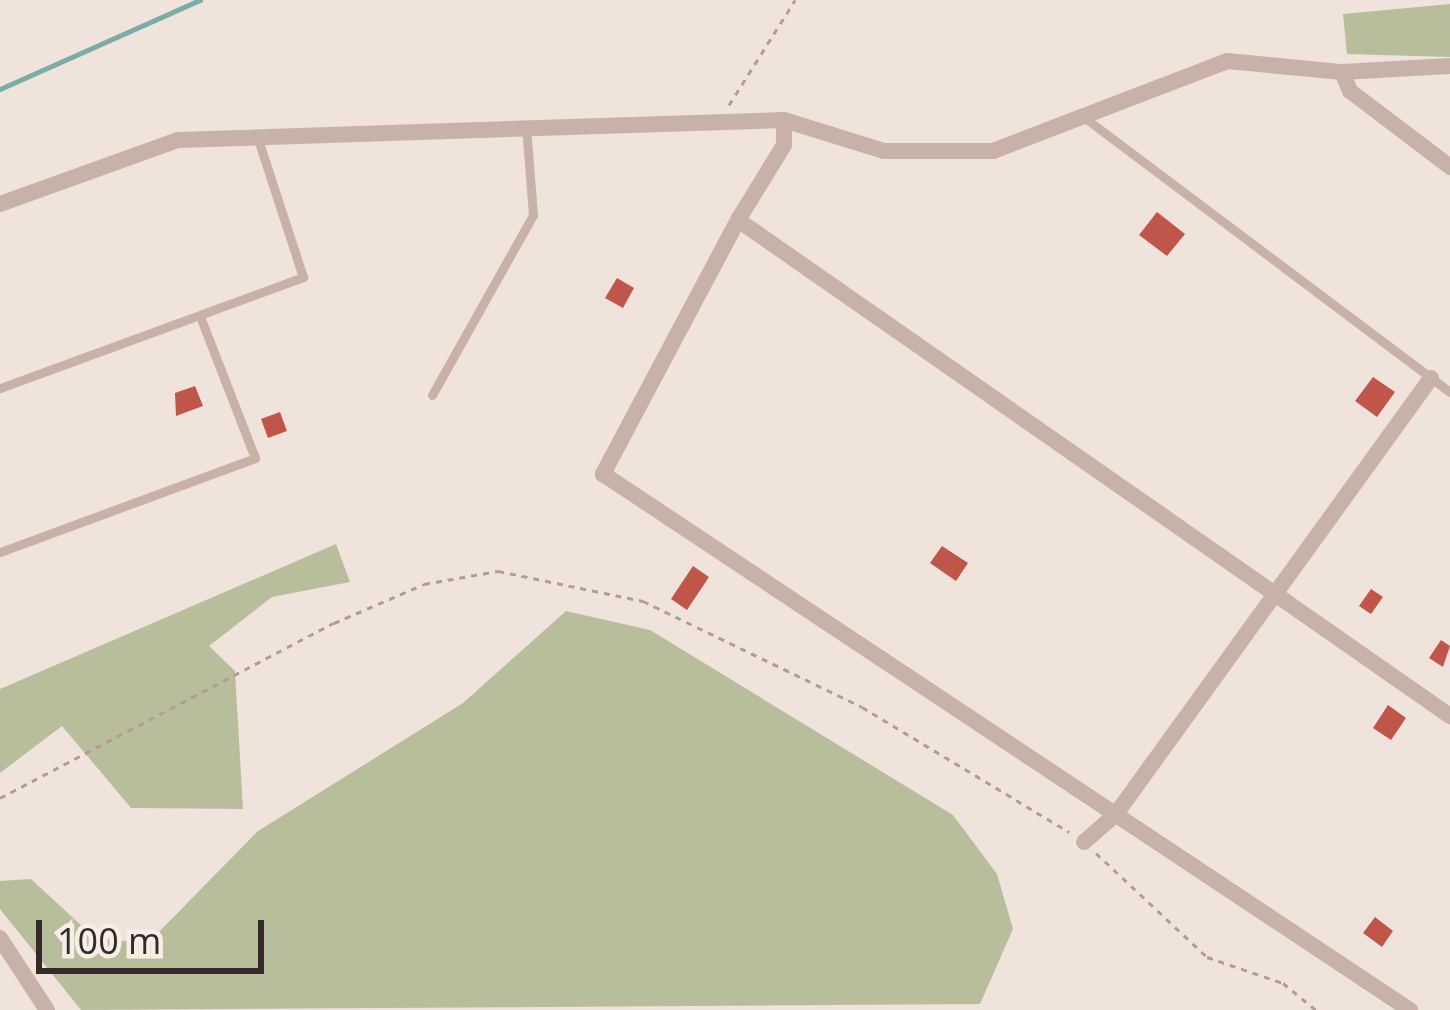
<!DOCTYPE html>
<html>
<head>
<meta charset="utf-8">
<style>
  body { margin:0 }
  #map { position:relative; width:1450px; height:1010px; overflow:hidden; background:#f0e3db; font-family:"Open Sans",sans-serif }
  div>[style] { position:absolute }
  .green>* { inset:0; background:#b8be9c }
  .stream>* { height:4.5px; margin:-2.25px; padding:0 2.25px; transform-origin:2.25px; border-radius:2.25px; background:#7baca7 }
  .building>* { inset:0; background:#c05649 }
  .path>* { height:3px; margin-top:-1.5px; transform-origin:0; background:repeating-linear-gradient(90deg,#b39c92 0 6px,transparent 0 12px) }
  .lane>* { height:9px; margin:-4.5px; padding:0 4.5px; transform-origin:4.5px; border-radius:4.5px; background:#c8b2a7 }
  .street>* { height:16px; margin:-8px; padding:0 8px; transform-origin:8px; border-radius:8px; background:#c8b2a7 }
  span { translate:-50% -50%; white-space:nowrap; text-align:center; line-height:1.15; -webkit-text-stroke:9px #f8eee7; paint-order:stroke }
  .scale { position:absolute; left:36px; top:920px; width:228px; height:54px; box-sizing:border-box; border:6px solid #352a27; border-top:0; padding-left:15px; font-size:36px; line-height:42px; white-space:nowrap; color:#352a27; -webkit-text-stroke:9px #f8eee7; paint-order:stroke }
</style>
</head>
<body>
<div id="map">
  <div class="green">
    <i style="clip-path:polygon(1450px 4px,1450px 57px,1347px 54px,1343px 14px)"></i>
    <i style="clip-path:polygon(336px 544px,350px 582px,272px 597px,209px 646px,235px 671px,243px 809px,131px 808px,62px 726px,0 773px,0 689px)"></i>
    <i style="clip-path:polygon(566px 611px,650px 630px,953px 815px,997px 874px,1013px 929px,980px 1004px,81px 1010px,0 909px,0 881px,31px 879px,95px 938px,148px 943px,258px 831px,463px 703px)"></i>
  </div>
  <div class="stream">
    <i style="left:0;top:89px;width:219px;rotate:-24deg"></i>
  </div>
  <div class="building">
    <i style="clip-path:polygon(1157px 212px,1185px 234px,1167px 256px,1139px 235px)"></i>
    <i style="clip-path:polygon(617px 278px,634px 288px,623px 308px,605px 298px)"></i>
    <i style="clip-path:polygon(1373px 377px,1395px 392px,1377px 417px,1355px 401px)"></i>
    <i style="clip-path:polygon(195px 386px,203px 406px,176px 416px,175px 393px)"></i>
    <i style="clip-path:polygon(280px 412px,287px 431px,268px 438px,261px 419px)"></i>
    <i style="clip-path:polygon(942px 546px,968px 563px,956px 581px,930px 563px)"></i>
    <i style="clip-path:polygon(693px 566px,709px 577px,687px 610px,671px 599px)"></i>
    <i style="clip-path:polygon(1371px 589px,1383px 597px,1371px 614px,1359px 606px)"></i>
    <i style="clip-path:polygon(1441px 640px,1450px 646px,1443px 667px,1429px 658px)"></i>
    <i style="clip-path:polygon(1388px 705px,1406px 718px,1391px 740px,1373px 728px)"></i>
    <i style="clip-path:polygon(1375px 917px,1393px 931px,1382px 947px,1363px 933px)"></i>
  </div>
  <div class="path">
    <i style="left:729px;top:105px;width:124px;rotate:-57.8deg"></i>
    <i style="left:0;top:798px;width:377px;rotate:-27.7deg"></i>
    <i style="left:334px;top:623px;width:98px;rotate:-23.4deg"></i>
    <i style="left:424px;top:584px;width:75px;rotate:-10deg"></i>
    <i style="left:498px;top:571px;width:148px;rotate:11.7deg"></i>
    <i style="left:643px;top:601px;width:243px;rotate:25.8deg"></i>
    <i style="left:862px;top:707px;width:242px;rotate:31.1deg"></i>
    <i style="left:1096px;top:853px;width:152px;rotate:43.1deg"></i>
    <i style="left:1207px;top:957px;width:80px;rotate:18.9deg"></i>
    <i style="left:1283px;top:983px;width:43px;rotate:39.3deg"></i>
  </div>
  <div class="lane">
    <i style="left:1081px;top:115px;width:461px;rotate:36.9deg"></i>
    <i style="left:0;top:388px;width:323px;rotate:-20.1deg"></i>
    <i style="left:303px;top:277px;width:145px;rotate:-108.1deg"></i>
    <i style="left:432px;top:395px;width:206px;rotate:-60.7deg"></i>
    <i style="left:533px;top:215px;width:88px;rotate:-94.5deg"></i>
    <i style="left:0;top:552px;width:272px;rotate:-20.2deg"></i>
    <i style="left:255px;top:458px;width:149px;rotate:-111.2deg"></i>
  </div>
  <div class="street">
    <i style="left:1342px;top:72px;width:21px;rotate:67deg"></i>
    <i style="left:1350px;top:91px;width:126px;rotate:37.2deg"></i>
    <i style="left:784px;top:120px;width:105px;rotate:17.2deg"></i>
    <i style="left:884px;top:151px;width:109px"></i>
    <i style="left:993px;top:151px;width:251px;rotate:-21deg"></i>
    <i style="left:1227px;top:61px;width:116px;rotate:5.5deg"></i>
    <i style="left:1342px;top:72px;width:108px;rotate:-3.2deg"></i>
    <i style="left:0;top:204px;width:189px;rotate:-19.8deg"></i>
    <i style="left:178px;top:140px;width:606px;rotate:-1.89deg"></i>
    <i style="left:784px;top:120px;width:25px;rotate:90deg"></i>
    <i style="left:784px;top:145px;width:88px;rotate:121.5deg"></i>
    <i style="left:738px;top:220px;width:868px;rotate:34.86deg"></i>
    <i style="left:738px;top:220px;width:288px;rotate:118deg"></i>
    <i style="left:603px;top:474px;width:969px;rotate:33.59deg"></i>
    <i style="left:1084px;top:842px;width:43px;rotate:-41.2deg"></i>
    <i style="left:1116px;top:814px;width:538px;rotate:-54.15deg"></i>
    <i style="left:0;top:938px;width:86px;rotate:56.9deg"></i>
  </div>
  <div class="scale">100 m</div>
</div>
</body>
</html>
